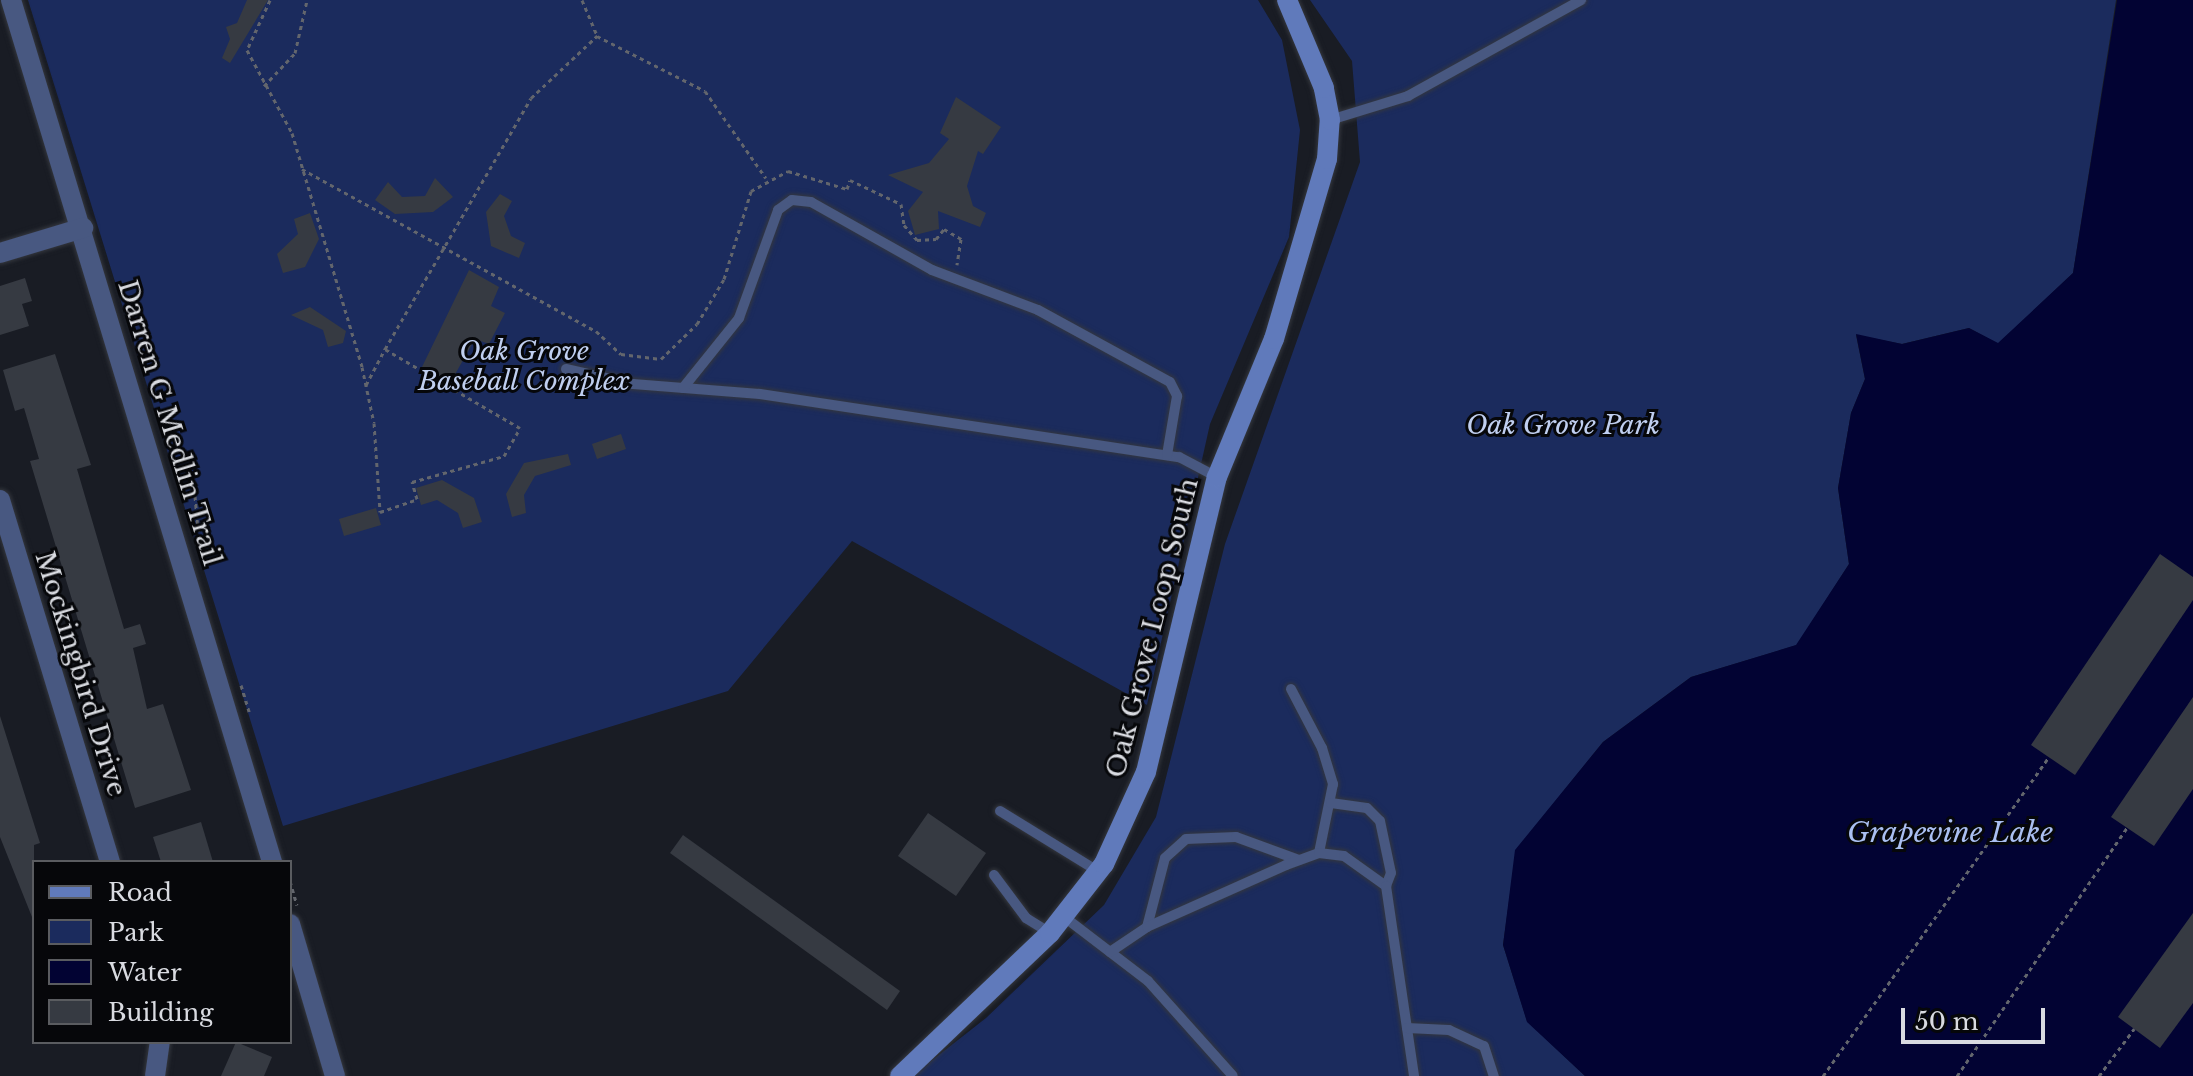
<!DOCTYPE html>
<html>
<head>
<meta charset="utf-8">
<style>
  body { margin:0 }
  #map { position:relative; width:2193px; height:1076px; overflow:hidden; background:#191c24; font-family:"Libre Baskerville",serif }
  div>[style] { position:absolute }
  .green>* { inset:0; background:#1b2b5d }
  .water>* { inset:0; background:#020333 }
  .building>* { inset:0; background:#363a42 }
  .path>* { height:3px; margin-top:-1.5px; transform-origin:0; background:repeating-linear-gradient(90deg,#63666d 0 4px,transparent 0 8px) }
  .roads { filter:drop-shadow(0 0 2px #34373e) drop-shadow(0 0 2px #34373e) }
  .lane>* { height:10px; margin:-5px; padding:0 5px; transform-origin:5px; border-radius:5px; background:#485881 }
  .street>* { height:20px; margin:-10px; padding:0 10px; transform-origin:10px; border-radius:10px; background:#485881 }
  .secondary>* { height:20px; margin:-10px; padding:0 10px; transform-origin:10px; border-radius:10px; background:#607abb }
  span { translate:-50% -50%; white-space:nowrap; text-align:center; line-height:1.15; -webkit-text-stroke:6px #06070a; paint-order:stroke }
  .park-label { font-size:26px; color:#c0cff0; font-style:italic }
  .street-label { font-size:26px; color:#d9dbe1 }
  .water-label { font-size:28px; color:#aabff1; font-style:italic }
  .legend { position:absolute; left:32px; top:860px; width:260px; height:184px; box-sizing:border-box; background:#06070a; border:2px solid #5a5c60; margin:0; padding:10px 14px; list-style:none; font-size:24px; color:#d9dbe1 }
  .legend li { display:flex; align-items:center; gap:16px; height:40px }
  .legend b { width:40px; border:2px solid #5a5c60 }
  .scale { position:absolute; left:1901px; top:1008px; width:144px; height:36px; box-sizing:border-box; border:4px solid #d9dbe1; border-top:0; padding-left:10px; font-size:24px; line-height:28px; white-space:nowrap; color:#d9dbe1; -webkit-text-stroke:6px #06070a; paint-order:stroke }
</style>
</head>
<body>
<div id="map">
  <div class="green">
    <i style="clip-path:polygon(28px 0,1258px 0,1282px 40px,1300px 130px,1289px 237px,1210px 424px,1147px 705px,852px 541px,728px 691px,283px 826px)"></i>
    <i style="clip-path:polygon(1310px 0,2116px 0,2073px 273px,1998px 344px,1969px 328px,1902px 344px,1856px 335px,1865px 379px,1851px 413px,1838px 488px,1849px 564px,1797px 645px,1691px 677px,1603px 742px,1516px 850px,1503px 945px,1527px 1021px,1585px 1076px,912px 1076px,986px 1018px,1104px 905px,1156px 817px,1225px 544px,1360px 162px,1352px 61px)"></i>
  </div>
  <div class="water">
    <i style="clip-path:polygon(2117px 0,2193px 0,2193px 1076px,1585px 1076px,1527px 1022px,1503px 945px,1515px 850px,1603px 742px,1691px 677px,1796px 645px,1849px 564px,1838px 488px,1851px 413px,1865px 379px,1856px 334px,1902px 344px,1969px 328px,1998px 343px,2073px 273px)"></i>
  </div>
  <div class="building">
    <i style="clip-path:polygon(247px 0,268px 0,230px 63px,222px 58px,230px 39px,226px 27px,237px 23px)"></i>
    <i style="clip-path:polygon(956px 97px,1001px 127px,983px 154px,978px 151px,967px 186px,973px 206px,986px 213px,980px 227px,938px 211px,939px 229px,915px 235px,908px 211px,923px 192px,888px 175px,929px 163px,949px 139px,940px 133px)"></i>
    <i style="clip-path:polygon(435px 178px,453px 197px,433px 212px,395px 214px,375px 200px,388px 182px,402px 197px,425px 196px)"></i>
    <i style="clip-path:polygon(500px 194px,512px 201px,504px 216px,511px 236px,525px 243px,519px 258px,491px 246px,486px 212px)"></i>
    <i style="clip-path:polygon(310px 213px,319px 239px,305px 267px,283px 273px,277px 254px,298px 234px,294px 219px)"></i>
    <i style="clip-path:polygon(469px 270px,499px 287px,491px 306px,505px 313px,489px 344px,475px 339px,449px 385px,421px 369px)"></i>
    <i style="clip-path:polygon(25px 278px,32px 301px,22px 304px,29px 326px,0 335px,0 286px)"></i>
    <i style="clip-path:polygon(310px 307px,346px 331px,343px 343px,328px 347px,323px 330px,291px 315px)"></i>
    <i style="clip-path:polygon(55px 354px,91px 465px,77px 469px,124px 629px,140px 624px,146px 644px,133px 648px,147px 709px,163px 704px,191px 790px,135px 808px,30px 461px,39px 459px,24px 408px,15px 411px,3px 370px)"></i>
    <i style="clip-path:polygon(621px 434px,626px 449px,597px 459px,592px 444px)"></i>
    <i style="clip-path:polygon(568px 454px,571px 465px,535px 476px,524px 495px,526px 513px,512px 517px,506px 494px,524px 463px)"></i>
    <i style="clip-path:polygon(442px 480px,474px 498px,482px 522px,463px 528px,458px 513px,437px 500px,421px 505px,416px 488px)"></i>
    <i style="clip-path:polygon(376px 508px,381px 525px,344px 536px,339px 519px)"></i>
    <i style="clip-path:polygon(2160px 554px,2193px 577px,2193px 600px,2075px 775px,2031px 745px)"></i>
    <i style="clip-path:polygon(2193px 697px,2193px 789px,2154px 846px,2111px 817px)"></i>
    <i style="clip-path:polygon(0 716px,40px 843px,34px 845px,34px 922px,0 837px)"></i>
    <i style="clip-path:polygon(928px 813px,986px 853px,956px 896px,898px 856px)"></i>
    <i style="clip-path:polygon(201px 822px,213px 862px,161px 862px,153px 837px)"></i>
    <i style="clip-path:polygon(683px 835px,900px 991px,887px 1010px,670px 853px)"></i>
    <i style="clip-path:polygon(2193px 913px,2193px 1003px,2160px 1048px,2118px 1017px)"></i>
    <i style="clip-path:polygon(236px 1042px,272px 1057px,264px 1076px,221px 1076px)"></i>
  </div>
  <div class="path">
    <i style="left:270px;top:0;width:55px;rotate:114.7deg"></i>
    <i style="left:247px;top:50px;width:94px;rotate:61.5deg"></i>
    <i style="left:292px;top:133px;width:244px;rotate:73.3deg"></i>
    <i style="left:362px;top:367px;width:57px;rotate:77.9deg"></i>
    <i style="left:374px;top:423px;width:89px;rotate:86.1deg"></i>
    <i style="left:380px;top:512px;width:39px;rotate:-19deg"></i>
    <i style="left:417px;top:499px;width:18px;rotate:-106deg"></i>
    <i style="left:412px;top:482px;width:96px;rotate:-15.8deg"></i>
    <i style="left:504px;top:456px;width:32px;rotate:-60deg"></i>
    <i style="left:520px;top:428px;width:156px;rotate:-149.7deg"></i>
    <i style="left:385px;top:349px;width:290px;rotate:-59.8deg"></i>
    <i style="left:531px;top:98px;width:91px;rotate:-43.2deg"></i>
    <i style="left:597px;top:36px;width:121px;rotate:27deg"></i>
    <i style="left:705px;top:91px;width:106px;rotate:55deg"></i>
    <i style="left:582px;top:0;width:39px;rotate:67deg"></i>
    <i style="left:264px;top:86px;width:45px;rotate:-46.8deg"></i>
    <i style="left:295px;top:53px;width:54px;rotate:-77.2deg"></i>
    <i style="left:302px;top:169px;width:336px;rotate:28.9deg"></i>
    <i style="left:596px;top:331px;width:34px;rotate:43deg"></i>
    <i style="left:621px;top:354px;width:40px;rotate:7.1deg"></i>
    <i style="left:661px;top:359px;width:50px;rotate:-44.2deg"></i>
    <i style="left:697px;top:324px;width:52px;rotate:-59deg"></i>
    <i style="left:724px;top:279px;width:92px;rotate:-72.9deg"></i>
    <i style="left:751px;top:191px;width:42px;rotate:-28.4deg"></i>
    <i style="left:788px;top:171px;width:62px;rotate:17deg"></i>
    <i style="left:847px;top:189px;width:9px;rotate:-72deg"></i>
    <i style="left:850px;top:180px;width:56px;rotate:25.2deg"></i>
    <i style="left:901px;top:204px;width:21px;rotate:82deg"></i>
    <i style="left:904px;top:225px;width:20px;rotate:49deg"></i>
    <i style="left:917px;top:240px;width:19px;rotate:-3deg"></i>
    <i style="left:936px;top:239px;width:13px;rotate:-51deg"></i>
    <i style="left:944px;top:229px;width:20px;rotate:30deg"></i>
    <i style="left:961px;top:239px;width:26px;rotate:99deg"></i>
    <i style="left:366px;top:385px;width:41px;rotate:-62.2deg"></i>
    <i style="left:175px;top:472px;width:31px;rotate:50deg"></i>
    <i style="left:195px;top:496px;width:57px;rotate:85deg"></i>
    <i style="left:241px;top:685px;width:28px;rotate:73deg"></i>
    <i style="left:290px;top:881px;width:25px;rotate:74deg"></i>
    <i style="left:1823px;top:1076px;width:391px;rotate:-54.7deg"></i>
    <i style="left:1957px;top:1076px;width:301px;rotate:-55.6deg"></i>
    <i style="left:2099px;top:1076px;width:59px;rotate:-53.3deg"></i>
  </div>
  <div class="roads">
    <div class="lane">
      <i style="left:1330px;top:120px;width:82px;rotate:-17.1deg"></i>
      <i style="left:1408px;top:96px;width:198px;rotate:-29deg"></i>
      <i style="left:566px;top:369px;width:69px;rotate:12.6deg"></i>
      <i style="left:633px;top:384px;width:127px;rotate:4.5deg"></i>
      <i style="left:760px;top:394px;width:424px;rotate:8.6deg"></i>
      <i style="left:1179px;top:457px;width:43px;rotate:27.8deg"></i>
      <i style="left:683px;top:388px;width:90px;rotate:-51.3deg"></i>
      <i style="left:739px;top:318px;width:115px;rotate:-70.1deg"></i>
      <i style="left:778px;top:210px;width:17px;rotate:-36deg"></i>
      <i style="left:792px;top:200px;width:19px;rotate:6deg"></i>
      <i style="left:811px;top:202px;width:139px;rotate:29.3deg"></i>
      <i style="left:932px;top:270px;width:113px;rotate:20.7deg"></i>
      <i style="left:1038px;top:310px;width:150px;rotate:28.6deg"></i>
      <i style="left:1170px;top:382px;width:16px;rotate:63deg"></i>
      <i style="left:1177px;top:396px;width:60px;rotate:99.6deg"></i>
      <i style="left:1291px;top:689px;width:67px;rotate:62.3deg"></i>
      <i style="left:1322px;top:748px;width:38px;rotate:73deg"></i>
      <i style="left:1333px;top:784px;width:70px;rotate:101.5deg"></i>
      <i style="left:1331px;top:803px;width:36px;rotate:8deg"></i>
      <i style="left:1367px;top:808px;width:18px;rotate:45deg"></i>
      <i style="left:1380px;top:821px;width:53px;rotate:78.1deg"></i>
      <i style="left:1391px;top:873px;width:14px;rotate:111deg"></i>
      <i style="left:1000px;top:811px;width:116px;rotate:31.6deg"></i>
      <i style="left:994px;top:875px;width:54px;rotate:53.3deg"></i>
      <i style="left:1026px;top:918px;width:28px;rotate:32deg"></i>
      <i style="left:1063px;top:916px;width:107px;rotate:37.4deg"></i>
      <i style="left:1148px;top:981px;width:127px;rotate:48.2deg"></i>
      <i style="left:1147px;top:927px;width:71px;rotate:-75.4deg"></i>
      <i style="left:1165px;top:858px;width:28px;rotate:-42deg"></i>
      <i style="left:1186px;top:839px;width:50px;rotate:-2.3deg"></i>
      <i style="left:1236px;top:837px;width:67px;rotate:20.1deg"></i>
      <i style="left:1110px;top:952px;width:45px;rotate:-34deg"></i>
      <i style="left:1147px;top:927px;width:152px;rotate:-24deg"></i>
      <i style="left:1286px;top:865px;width:35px;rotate:-20deg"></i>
      <i style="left:1319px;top:853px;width:25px;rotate:7deg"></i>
      <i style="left:1344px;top:856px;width:52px;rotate:35.5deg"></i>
      <i style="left:1386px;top:886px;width:192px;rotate:81.6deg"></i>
      <i style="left:1407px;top:1028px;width:42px;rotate:2.7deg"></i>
      <i style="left:1449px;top:1030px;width:38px;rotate:25deg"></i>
      <i style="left:1484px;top:1046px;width:32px;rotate:72deg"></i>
    </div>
    <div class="street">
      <i style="left:11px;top:0;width:901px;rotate:73.15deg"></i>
      <i style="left:0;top:253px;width:87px;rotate:-16.8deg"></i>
      <i style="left:0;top:500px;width:378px;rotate:73.1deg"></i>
      <i style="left:290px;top:924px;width:159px;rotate:73.5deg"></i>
      <i style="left:155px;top:1076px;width:34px;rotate:-82deg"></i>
    </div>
    <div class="secondary">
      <i style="left:900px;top:1076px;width:207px;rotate:-43.6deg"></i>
      <i style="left:1050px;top:933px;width:88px;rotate:-52deg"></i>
      <i style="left:1104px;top:864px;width:101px;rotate:-65.5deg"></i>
      <i style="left:1146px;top:772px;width:303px;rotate:-76.5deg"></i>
      <i style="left:1217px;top:477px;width:149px;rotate:-67.6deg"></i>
      <i style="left:1274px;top:339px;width:188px;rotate:-73.6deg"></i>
      <i style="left:1327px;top:159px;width:39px;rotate:-86deg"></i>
      <i style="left:1330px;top:120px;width:33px;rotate:-101deg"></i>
      <i style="left:1324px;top:88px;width:95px;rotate:-112.8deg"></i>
    </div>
  </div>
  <div class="park-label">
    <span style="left:524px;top:367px">Oak Grove<br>Baseball Complex</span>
    <span style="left:1563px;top:426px">Oak Grove Park</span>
  </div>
  <div class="street-label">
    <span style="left:169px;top:423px;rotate:73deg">Darren G Medlin Trail</span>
    <span style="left:1153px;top:628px;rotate:-76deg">Oak Grove Loop South</span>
    <span style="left:80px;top:674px;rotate:73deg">Mockingbird Drive</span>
  </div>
  <div class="water-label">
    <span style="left:1950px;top:833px">Grapevine Lake</span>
  </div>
  <ul class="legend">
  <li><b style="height:10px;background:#607abb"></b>Road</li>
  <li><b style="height:22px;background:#1b2b5d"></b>Park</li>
  <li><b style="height:22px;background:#020333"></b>Water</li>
  <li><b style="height:22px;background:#363a42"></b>Building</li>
  </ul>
  <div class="scale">50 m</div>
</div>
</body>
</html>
